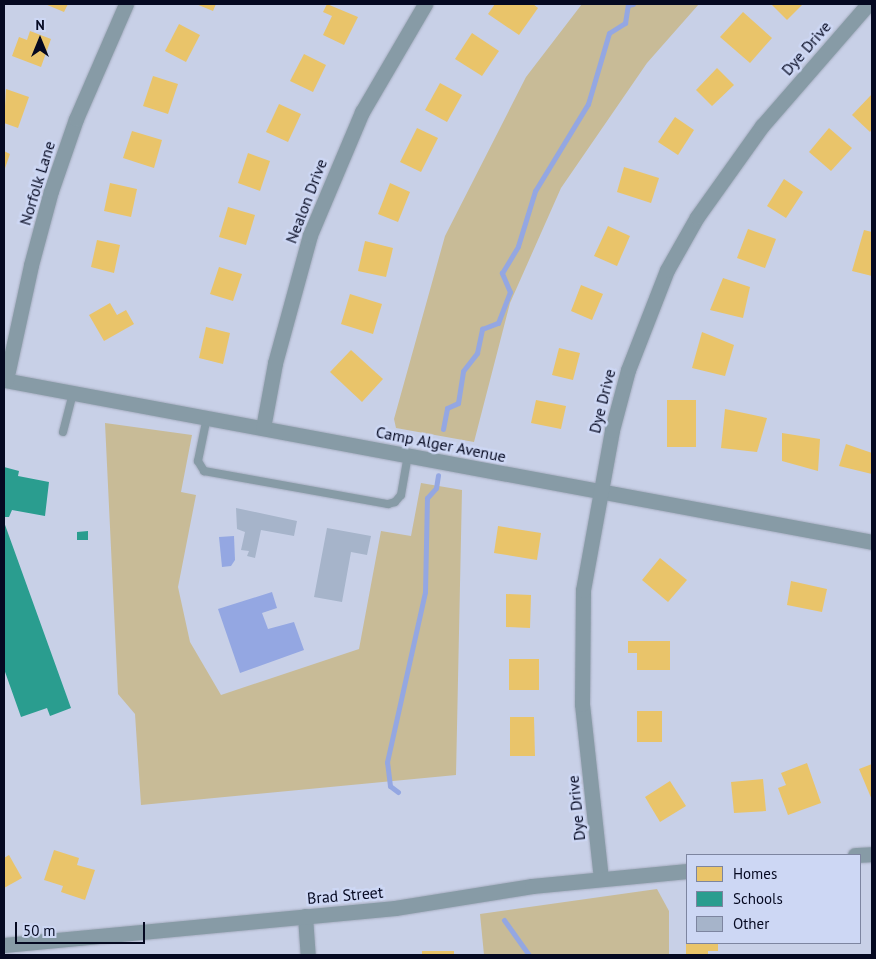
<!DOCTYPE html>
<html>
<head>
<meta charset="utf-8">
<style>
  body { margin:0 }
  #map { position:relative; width:876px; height:959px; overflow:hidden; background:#c8d0e7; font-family:"PT Sans",sans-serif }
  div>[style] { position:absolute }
  .green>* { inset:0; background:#c8bb97 }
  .water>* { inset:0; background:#94a7e2 }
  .homes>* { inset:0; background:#e9c46a }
  .schools>* { inset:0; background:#2a9d8f }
  .stream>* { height:5px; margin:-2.5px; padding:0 2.5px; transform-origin:2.5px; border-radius:2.5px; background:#94a7e2 }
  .building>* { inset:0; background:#a6b4ca }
  .roads { filter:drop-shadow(0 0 1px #a7aec1) drop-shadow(0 0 1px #a7aec1) }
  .lane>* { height:8px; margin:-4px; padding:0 4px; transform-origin:4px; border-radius:4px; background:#879ba6 }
  .street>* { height:15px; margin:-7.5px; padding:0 7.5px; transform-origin:7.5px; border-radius:7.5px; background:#879ba6 }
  span { translate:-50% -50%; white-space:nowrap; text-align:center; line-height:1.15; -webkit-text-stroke:5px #cdd7f4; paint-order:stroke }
  .street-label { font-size:16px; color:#050921 }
  .frame { position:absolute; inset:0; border:5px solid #050921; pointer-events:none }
  .legend { position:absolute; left:686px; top:854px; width:175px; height:90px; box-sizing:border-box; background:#cdd7f4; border:1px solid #7d85a0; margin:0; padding:6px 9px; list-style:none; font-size:15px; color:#050921 }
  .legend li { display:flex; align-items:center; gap:10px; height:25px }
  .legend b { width:25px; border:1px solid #7d85a0 }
  .north { position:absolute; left:15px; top:15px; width:50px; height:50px; -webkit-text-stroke:4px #cdd7f4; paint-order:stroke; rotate:0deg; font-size:14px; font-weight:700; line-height:20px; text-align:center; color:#050921 }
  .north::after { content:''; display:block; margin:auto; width:18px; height:22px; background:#050921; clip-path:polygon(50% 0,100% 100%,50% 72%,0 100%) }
  .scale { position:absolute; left:15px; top:922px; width:130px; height:22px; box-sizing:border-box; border:2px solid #050921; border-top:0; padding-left:6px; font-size:15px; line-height:18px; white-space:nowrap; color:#050921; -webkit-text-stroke:4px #cdd7f4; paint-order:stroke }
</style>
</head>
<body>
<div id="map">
  <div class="green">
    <i style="clip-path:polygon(582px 4px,699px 4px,647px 63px,561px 188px,510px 303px,474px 442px,396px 428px,394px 419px,445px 236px,526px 77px)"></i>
    <i style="clip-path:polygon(105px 423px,192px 435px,181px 492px,196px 495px,178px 587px,190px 642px,221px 695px,359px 649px,381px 531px,411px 536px,421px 483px,462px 490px,456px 775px,141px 805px,135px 714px,118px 694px)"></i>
    <i style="clip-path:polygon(657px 889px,669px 911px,669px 955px,484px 955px,480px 914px)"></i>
  </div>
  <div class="water">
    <i style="clip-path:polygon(234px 536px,235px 560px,231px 566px,222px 567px,219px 537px)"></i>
    <i style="clip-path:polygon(272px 592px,277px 608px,262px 613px,268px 629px,294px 622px,304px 650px,240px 673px,218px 609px)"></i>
  </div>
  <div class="homes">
    <i style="clip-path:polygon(45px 4px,68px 4px,64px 12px)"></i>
    <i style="clip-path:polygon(196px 4px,216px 4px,213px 11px)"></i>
    <i style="clip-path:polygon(327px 4px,358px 17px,344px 45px,323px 35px,332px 16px,323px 12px)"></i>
    <i style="clip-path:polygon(495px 4px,533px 4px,538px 8px,519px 35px,488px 14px)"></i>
    <i style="clip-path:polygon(771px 4px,803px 4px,787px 20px)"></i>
    <i style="clip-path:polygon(743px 12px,772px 38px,750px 63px,720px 37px)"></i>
    <i style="clip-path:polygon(179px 24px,200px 35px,186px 62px,165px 51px)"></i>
    <i style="clip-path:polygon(30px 31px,51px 39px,41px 67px,12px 56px,19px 37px,27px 40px)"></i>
    <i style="clip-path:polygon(472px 33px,499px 51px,482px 76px,455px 59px)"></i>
    <i style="clip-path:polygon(304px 54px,326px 65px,313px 92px,290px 81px)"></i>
    <i style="clip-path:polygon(717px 68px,734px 85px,712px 106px,696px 90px)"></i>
    <i style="clip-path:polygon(153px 76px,178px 84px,168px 114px,143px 106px)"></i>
    <i style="clip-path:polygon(440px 83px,462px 95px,447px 122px,425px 110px)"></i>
    <i style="clip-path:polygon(6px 89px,29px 97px,18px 128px,4px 123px)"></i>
    <i style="clip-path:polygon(872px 94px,872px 129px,870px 132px,852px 115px)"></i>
    <i style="clip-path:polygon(279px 104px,301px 114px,288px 142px,266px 132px)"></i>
    <i style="clip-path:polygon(675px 117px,694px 130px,678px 155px,658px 142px)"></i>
    <i style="clip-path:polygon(417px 128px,438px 138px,421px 172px,400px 162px)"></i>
    <i style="clip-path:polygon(829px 128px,852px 148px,831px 171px,809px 152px)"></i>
    <i style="clip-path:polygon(132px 131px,162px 140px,154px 168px,123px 158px)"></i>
    <i style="clip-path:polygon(4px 151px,10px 154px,4px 171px)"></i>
    <i style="clip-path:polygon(248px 153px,270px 161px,260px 191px,238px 183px)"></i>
    <i style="clip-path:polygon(624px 167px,659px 178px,651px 203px,617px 192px)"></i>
    <i style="clip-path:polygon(784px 179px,803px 192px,786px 218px,767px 206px)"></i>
    <i style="clip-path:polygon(110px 183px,137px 189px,131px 217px,104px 211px)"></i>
    <i style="clip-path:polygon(390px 183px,410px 192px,398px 222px,378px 214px)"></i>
    <i style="clip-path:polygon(228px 207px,255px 215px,246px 245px,219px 237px)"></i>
    <i style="clip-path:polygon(608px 226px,630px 236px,617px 266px,594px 256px)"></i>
    <i style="clip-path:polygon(748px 229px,776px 239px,765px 268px,737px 258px)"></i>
    <i style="clip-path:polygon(864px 230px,872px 232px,872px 276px,852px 271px)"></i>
    <i style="clip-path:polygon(97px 240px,120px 245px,114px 273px,91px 267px)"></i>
    <i style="clip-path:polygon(365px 241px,393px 248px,386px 277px,358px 271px)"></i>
    <i style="clip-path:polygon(219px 267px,242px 274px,233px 301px,210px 294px)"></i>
    <i style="clip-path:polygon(723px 278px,750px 287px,743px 318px,710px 310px)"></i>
    <i style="clip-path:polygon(581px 285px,603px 294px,592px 320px,571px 311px)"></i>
    <i style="clip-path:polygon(350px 294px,382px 304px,373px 334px,341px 324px)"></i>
    <i style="clip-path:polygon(110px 303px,117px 315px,126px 310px,134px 324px,104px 341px,89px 315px)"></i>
    <i style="clip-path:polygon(206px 327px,230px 333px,223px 364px,199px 358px)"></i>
    <i style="clip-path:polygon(702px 332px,734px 345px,725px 376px,692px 368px)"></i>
    <i style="clip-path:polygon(559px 348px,580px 353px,573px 380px,552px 375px)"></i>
    <i style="clip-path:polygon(351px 350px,383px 379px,362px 402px,330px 372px)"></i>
    <i style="clip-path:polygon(536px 400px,566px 406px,561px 429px,531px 423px)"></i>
    <i style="clip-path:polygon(667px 400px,696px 400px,696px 447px,667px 447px)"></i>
    <i style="clip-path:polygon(725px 409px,767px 418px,757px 452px,721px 448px)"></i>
    <i style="clip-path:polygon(782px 433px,820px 439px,818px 471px,782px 461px)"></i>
    <i style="clip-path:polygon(846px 444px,872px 453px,872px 474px,839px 466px)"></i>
    <i style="clip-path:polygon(498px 526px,541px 533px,537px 560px,494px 553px)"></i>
    <i style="clip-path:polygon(660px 558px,687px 580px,668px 602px,642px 580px)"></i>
    <i style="clip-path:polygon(791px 581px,827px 589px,822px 612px,787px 605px)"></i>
    <i style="clip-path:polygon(506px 594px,531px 595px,530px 628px,506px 627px)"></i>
    <i style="clip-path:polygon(628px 641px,670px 641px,670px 670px,637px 670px,637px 653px,628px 653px)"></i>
    <i style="clip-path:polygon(509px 659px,539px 659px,539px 690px,509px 690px)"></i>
    <i style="clip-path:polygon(637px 711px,662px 711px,662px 742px,637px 742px)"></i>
    <i style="clip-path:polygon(510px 717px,534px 717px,535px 756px,510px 756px)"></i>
    <i style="clip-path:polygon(807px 763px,821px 803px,788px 815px,778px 788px,786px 785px,781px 773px)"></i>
    <i style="clip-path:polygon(872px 764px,872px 800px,859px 769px)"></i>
    <i style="clip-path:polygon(763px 779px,766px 811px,734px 813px,731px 782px)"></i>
    <i style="clip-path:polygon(670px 781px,686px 806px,660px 822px,645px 797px)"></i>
    <i style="clip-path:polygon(54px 850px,79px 858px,77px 865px,95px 870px,85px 900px,61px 892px,63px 886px,44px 880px)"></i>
    <i style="clip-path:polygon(9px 855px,22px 878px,4px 888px,4px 858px)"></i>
    <i style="clip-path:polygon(686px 943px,718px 943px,718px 951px,708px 951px,708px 955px,686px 955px)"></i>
    <i style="clip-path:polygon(422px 951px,454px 951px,454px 955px,422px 955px)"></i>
  </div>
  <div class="schools">
    <i style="clip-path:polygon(4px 467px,19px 471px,18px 476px,49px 482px,45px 516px,12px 510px,9px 517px,4px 517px)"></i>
    <i style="clip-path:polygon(4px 522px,71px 708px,50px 716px,47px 708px,21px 717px,4px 669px)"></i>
    <i style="clip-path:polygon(88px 531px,88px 540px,77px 540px,77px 532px)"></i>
  </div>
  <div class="stream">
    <i style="left:443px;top:429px;width:21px;rotate:-79deg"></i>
    <i style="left:447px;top:408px;width:12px;rotate:-24deg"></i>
    <i style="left:458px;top:403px;width:32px;rotate:-81deg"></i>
    <i style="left:463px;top:371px;width:23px;rotate:-52deg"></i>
    <i style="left:477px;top:353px;width:25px;rotate:-78deg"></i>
    <i style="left:482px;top:329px;width:17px;rotate:-21deg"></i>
    <i style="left:498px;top:323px;width:33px;rotate:-69deg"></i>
    <i style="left:510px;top:292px;width:21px;rotate:-113deg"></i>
    <i style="left:502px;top:273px;width:31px;rotate:-59deg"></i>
    <i style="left:518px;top:246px;width:58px;rotate:-72.8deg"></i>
    <i style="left:535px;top:191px;width:102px;rotate:-58.7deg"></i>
    <i style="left:588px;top:104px;width:74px;rotate:-73.5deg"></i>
    <i style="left:609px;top:33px;width:19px;rotate:-32deg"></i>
    <i style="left:625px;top:23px;width:18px;rotate:-81deg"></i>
    <i style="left:628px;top:5px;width:5px;rotate:-11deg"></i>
    <i style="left:398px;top:792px;width:10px;rotate:-143deg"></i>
    <i style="left:390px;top:786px;width:24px;rotate:-97deg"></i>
    <i style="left:387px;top:762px;width:174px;rotate:-77.4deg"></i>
    <i style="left:425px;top:592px;width:94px;rotate:-88.8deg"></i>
    <i style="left:427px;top:498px;width:13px;rotate:-48deg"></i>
    <i style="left:436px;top:488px;width:13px;rotate:-81deg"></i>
    <i style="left:504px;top:920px;width:43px;rotate:54.5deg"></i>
  </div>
  <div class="building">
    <i style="clip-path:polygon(236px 508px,297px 521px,294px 536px,261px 530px,255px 558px,247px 556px,249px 551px,241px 550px,245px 532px,237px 529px)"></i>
    <i style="clip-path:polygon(327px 528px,371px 536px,367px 555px,351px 552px,342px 602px,314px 597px)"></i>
  </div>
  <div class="roads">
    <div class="lane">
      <i style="left:207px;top:417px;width:45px;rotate:101.6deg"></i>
      <i style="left:198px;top:461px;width:12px;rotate:59deg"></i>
      <i style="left:204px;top:471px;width:187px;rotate:10.2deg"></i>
      <i style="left:388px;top:504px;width:7px;rotate:-16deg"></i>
      <i style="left:395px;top:502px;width:9px;rotate:-49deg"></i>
      <i style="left:401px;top:495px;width:41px;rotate:-80.1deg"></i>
      <i style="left:63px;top:432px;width:40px;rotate:-75.6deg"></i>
    </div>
    <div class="street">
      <i style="left:4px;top:380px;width:883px;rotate:10.57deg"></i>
      <i style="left:6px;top:380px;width:118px;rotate:-77.7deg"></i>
      <i style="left:31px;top:265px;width:77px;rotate:-74.9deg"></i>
      <i style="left:51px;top:191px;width:76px;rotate:-70.9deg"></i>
      <i style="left:76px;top:119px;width:125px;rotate:-66.5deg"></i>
      <i style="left:263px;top:428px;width:66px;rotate:-79.5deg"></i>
      <i style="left:275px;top:363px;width:133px;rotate:-74.7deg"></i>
      <i style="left:310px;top:235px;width:134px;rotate:-67.1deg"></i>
      <i style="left:362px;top:112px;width:125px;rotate:-59.7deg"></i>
      <i style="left:855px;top:855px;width:17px;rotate:-3deg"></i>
      <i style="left:601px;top:879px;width:176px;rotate:-96.2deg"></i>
      <i style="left:582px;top:704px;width:114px;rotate:-89.5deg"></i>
      <i style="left:583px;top:590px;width:163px;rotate:-79.7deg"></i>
      <i style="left:612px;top:430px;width:62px;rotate:-75.1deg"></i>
      <i style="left:628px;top:370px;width:107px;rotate:-68.7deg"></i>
      <i style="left:667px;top:270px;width:61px;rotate:-60.5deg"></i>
      <i style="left:697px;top:217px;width:112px;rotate:-54.5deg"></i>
      <i style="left:762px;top:126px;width:162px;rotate:-49deg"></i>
      <i style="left:305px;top:916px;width:39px;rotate:86deg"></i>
      <i style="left:4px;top:945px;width:393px;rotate:-5.4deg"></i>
      <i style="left:395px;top:908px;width:139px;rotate:-9.1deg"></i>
      <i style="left:532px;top:886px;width:156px;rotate:-5.5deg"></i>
    </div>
  </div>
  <div class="street-label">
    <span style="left:806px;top:48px;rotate:-49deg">Dye Drive</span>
    <span style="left:37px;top:183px;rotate:-73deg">Norfolk Lane</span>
    <span style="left:306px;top:201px;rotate:-69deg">Nealon Drive</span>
    <span style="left:602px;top:401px;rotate:-76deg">Dye Drive</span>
    <span style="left:441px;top:444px;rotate:11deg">Camp Alger Avenue</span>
    <span style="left:576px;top:808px;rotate:-96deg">Dye Drive</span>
    <span style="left:345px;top:895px;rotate:-5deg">Brad Street</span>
  </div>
  <div class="frame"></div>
  <ul class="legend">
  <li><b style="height:14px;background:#e9c46a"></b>Homes</li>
  <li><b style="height:14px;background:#2a9d8f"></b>Schools</li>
  <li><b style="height:14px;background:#a6b4ca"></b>Other</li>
  </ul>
  <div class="north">N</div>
  <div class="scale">50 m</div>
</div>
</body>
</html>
